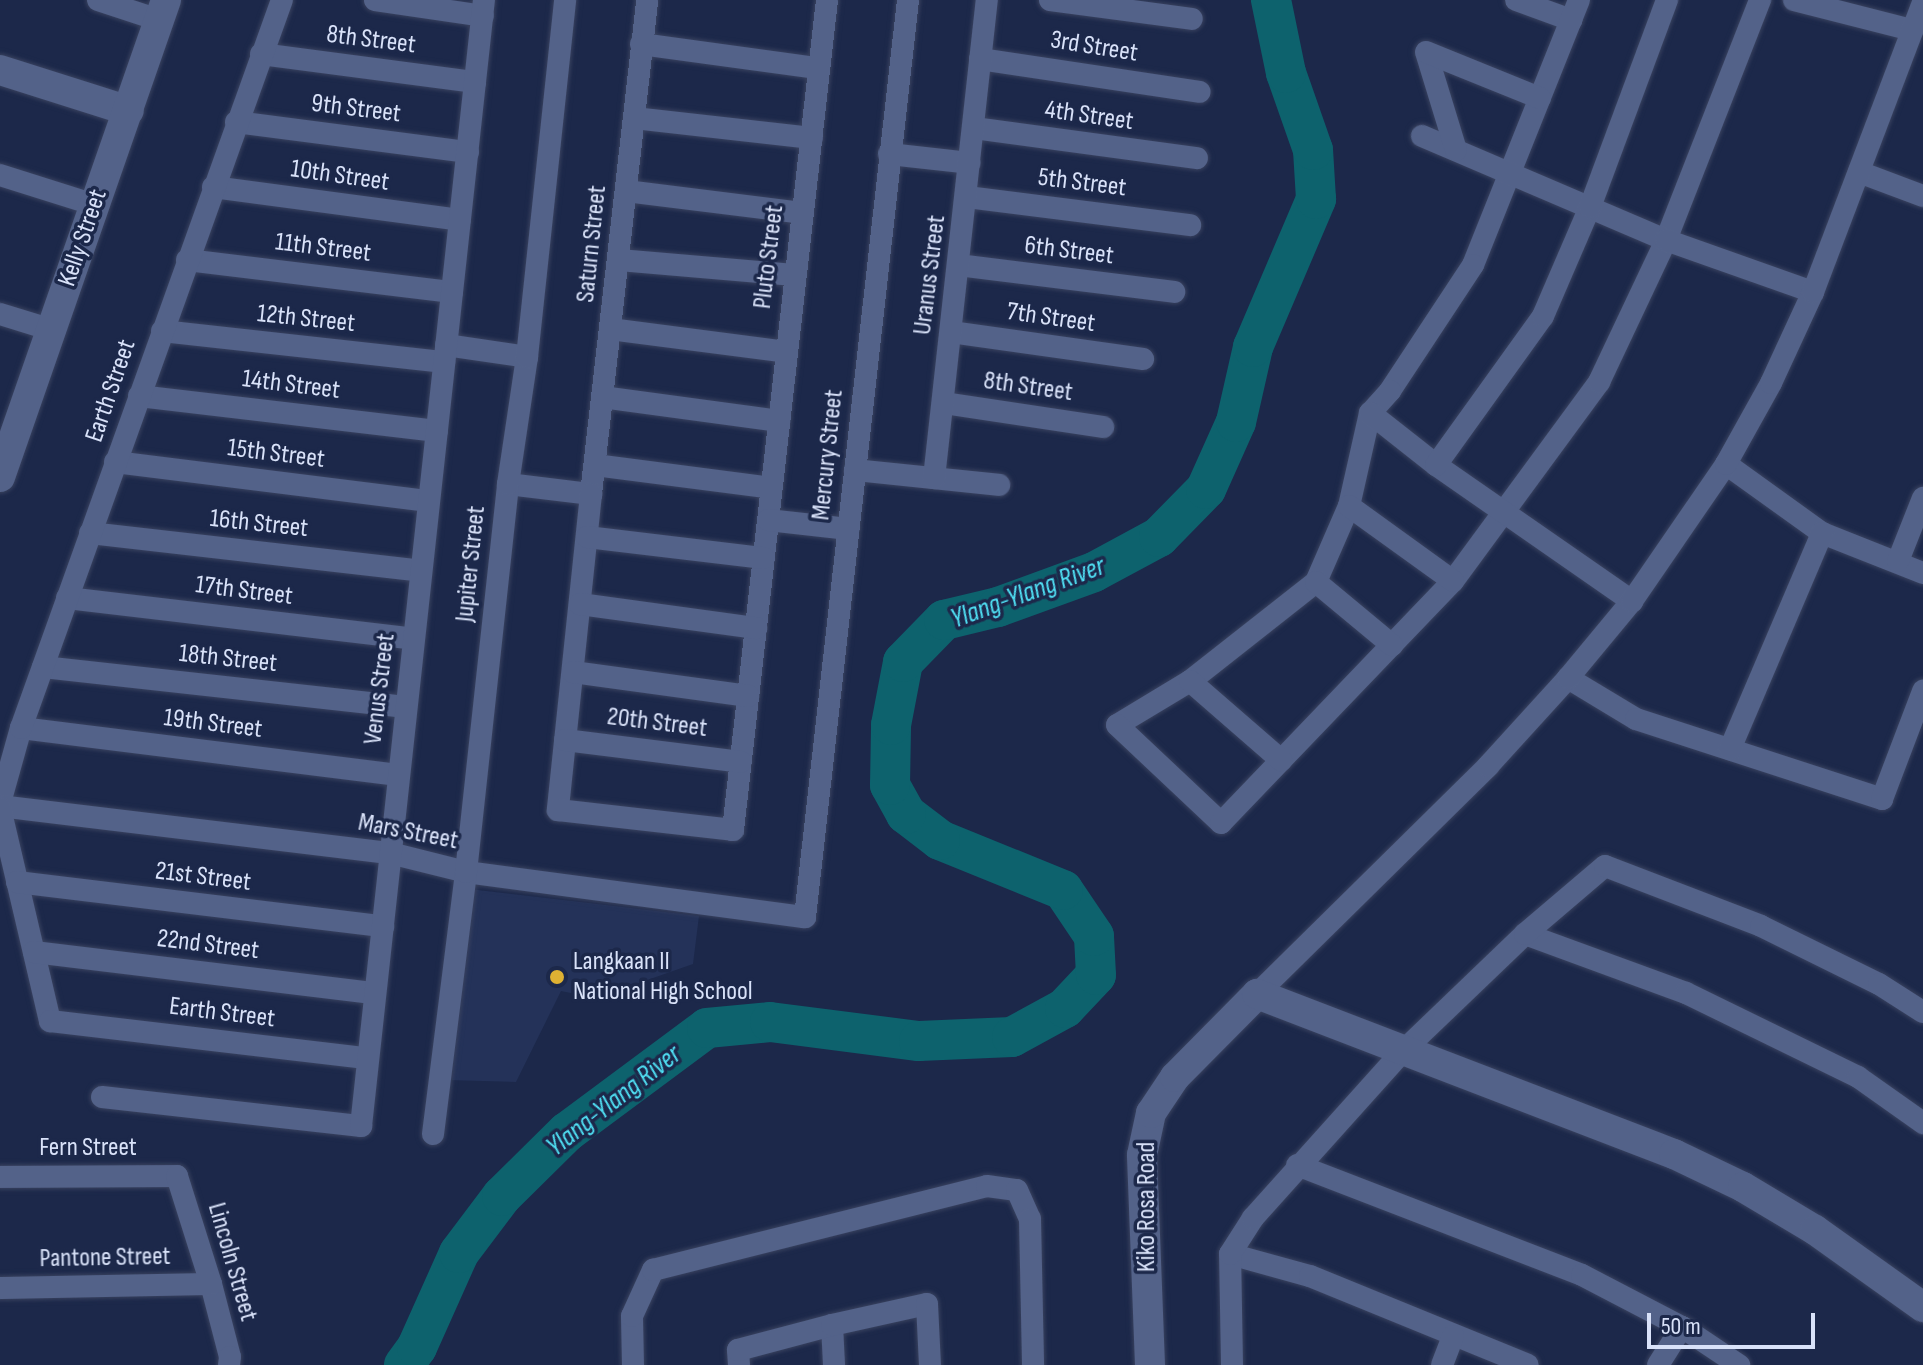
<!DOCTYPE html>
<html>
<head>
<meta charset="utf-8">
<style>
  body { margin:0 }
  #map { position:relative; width:1923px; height:1365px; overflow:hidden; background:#1c284a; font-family:"Sofia Sans Condensed",sans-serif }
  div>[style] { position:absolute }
  .built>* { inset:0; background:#243259 }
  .river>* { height:40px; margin:-20px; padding:0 20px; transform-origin:20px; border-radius:20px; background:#0d626d }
  .roads { filter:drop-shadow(0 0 2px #39425f) drop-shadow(0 0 2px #39425f) }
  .street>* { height:22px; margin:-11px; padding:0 11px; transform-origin:11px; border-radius:11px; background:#536289 }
  .secondary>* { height:30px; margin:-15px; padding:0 15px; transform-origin:15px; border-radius:15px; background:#536289 }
  .dots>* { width:22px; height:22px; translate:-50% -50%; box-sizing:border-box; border:4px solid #1c284a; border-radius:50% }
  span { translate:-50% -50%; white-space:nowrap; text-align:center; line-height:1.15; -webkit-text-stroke:7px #1c284a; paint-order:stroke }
  .street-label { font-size:26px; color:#d9e2f9 }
  .poi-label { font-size:26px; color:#d9e2f9 }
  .left { translate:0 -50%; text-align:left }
  .water-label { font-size:28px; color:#50e1f5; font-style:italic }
  .scale { position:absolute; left:1647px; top:1313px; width:168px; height:36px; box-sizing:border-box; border:4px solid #d9e2f9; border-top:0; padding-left:10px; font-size:24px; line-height:28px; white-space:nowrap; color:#d9e2f9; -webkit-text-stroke:6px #1c284a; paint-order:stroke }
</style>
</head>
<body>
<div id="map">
  <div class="built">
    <i style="clip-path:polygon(469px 889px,699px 916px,693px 964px,596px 998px,561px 991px,516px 1082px,447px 1080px)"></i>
  </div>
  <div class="river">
    <i style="left:404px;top:1365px;width:22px;rotate:-54deg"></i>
    <i style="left:417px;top:1347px;width:103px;rotate:-65.9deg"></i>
    <i style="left:459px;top:1253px;width:71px;rotate:-53deg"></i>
    <i style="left:502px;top:1196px;width:91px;rotate:-44.6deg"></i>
    <i style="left:567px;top:1132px;width:174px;rotate:-36.6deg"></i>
    <i style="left:707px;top:1028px;width:63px;rotate:-5.4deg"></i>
    <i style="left:770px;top:1022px;width:150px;rotate:7.3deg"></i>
    <i style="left:919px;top:1041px;width:93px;rotate:-2.5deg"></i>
    <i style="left:1012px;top:1037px;width:60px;rotate:-28.7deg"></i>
    <i style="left:1065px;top:1008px;width:45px;rotate:-46.8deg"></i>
    <i style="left:1096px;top:975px;width:39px;rotate:-93deg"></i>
    <i style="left:1094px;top:936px;width:55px;rotate:-124deg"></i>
    <i style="left:1063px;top:890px;width:133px;rotate:-157.9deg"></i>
    <i style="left:940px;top:840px;width:43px;rotate:-142.6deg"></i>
    <i style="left:906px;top:814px;width:33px;rotate:-119deg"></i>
    <i style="left:890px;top:785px;width:60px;rotate:-89deg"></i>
    <i style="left:891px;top:725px;width:64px;rotate:-79.2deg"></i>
    <i style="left:903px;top:662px;width:59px;rotate:-45.7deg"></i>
    <i style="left:944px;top:620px;width:56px;rotate:-13.5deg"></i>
    <i style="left:998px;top:607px;width:102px;rotate:-20deg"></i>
    <i style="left:1094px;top:572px;width:74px;rotate:-28.3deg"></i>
    <i style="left:1159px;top:537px;width:67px;rotate:-45.6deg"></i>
    <i style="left:1206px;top:489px;width:73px;rotate:-65.9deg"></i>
    <i style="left:1236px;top:422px;width:77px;rotate:-77.2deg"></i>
    <i style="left:1253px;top:347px;width:161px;rotate:-66.9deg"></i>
    <i style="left:1316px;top:199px;width:49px;rotate:-93.5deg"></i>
    <i style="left:1313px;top:150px;width:82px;rotate:-109.3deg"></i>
    <i style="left:1286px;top:73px;width:75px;rotate:-101.6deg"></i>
  </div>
  <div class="roads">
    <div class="street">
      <i style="left:98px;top:0;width:64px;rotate:18.2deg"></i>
      <i style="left:375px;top:0;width:109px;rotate:8.4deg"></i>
      <i style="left:1050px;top:0;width:143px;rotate:7.6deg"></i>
      <i style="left:1516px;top:0;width:59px;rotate:20deg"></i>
      <i style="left:1579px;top:0;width:285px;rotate:111.8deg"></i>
      <i style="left:1473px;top:265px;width:151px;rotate:123.4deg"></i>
      <i style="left:1390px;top:391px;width:30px;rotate:132deg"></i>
      <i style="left:1370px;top:413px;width:95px;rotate:102.7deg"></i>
      <i style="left:1349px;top:506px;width:83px;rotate:113.5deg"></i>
      <i style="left:1316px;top:582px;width:160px;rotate:141.8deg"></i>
      <i style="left:1190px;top:681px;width:85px;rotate:148.9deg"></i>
      <i style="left:1117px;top:725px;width:143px;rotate:43.3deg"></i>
      <i style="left:1221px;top:823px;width:335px;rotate:-46.2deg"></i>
      <i style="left:1453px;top:581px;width:247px;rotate:-53.7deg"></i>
      <i style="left:1599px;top:382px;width:157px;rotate:-64.7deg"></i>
      <i style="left:1666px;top:240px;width:258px;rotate:-68.6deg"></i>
      <i style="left:1794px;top:0;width:122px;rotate:14.3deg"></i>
      <i style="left:641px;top:44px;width:178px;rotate:7.8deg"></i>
      <i style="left:261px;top:54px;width:216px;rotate:7.5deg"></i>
      <i style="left:980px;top:59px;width:222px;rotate:8.5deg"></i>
      <i style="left:634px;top:118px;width:179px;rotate:6.4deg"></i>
      <i style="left:236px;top:122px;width:234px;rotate:7.4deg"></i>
      <i style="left:974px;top:128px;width:225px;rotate:7.7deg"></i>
      <i style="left:1422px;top:136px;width:265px;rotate:23.1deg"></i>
      <i style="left:1666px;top:240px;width:156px;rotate:19.5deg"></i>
      <i style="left:1456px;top:150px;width:102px;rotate:-107deg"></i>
      <i style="left:1426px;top:52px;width:123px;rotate:22deg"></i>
      <i style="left:889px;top:154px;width:81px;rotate:6.3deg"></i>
      <i style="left:1859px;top:172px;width:68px;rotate:20.6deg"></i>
      <i style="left:0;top:175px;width:100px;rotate:17.5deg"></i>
      <i style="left:213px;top:187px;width:249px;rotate:7.6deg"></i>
      <i style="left:626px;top:191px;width:177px;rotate:7.1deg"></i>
      <i style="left:967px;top:197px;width:225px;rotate:7.2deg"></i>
      <i style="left:187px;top:260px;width:267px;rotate:6.9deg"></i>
      <i style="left:619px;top:260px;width:176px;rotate:4.9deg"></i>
      <i style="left:958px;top:265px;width:218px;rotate:7.1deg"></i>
      <i style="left:0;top:314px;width:54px;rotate:17.1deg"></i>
      <i style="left:610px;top:329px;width:178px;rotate:7.4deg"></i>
      <i style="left:162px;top:331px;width:284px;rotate:6.3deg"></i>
      <i style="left:951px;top:332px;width:194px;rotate:8deg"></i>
      <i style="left:446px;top:345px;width:82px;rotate:8.4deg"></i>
      <i style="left:139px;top:396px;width:300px;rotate:6.7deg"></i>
      <i style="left:602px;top:397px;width:179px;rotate:7.7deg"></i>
      <i style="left:944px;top:403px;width:161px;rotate:8.6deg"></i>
      <i style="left:1370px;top:413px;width:84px;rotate:38.2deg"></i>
      <i style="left:1436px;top:465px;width:239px;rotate:34.8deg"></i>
      <i style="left:115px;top:462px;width:316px;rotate:7.1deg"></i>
      <i style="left:1726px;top:464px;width:118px;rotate:35.7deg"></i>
      <i style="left:1822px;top:533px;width:109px;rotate:21.6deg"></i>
      <i style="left:595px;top:465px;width:178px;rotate:7.4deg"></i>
      <i style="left:1436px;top:465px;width:183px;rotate:-54.3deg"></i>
      <i style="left:1543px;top:316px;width:119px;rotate:-66.7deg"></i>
      <i style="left:1590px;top:207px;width:221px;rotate:-69.6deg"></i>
      <i style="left:855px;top:470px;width:145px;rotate:5.9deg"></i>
      <i style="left:934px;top:478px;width:481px;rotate:-83.7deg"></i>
      <i style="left:508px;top:484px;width:84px;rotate:6.9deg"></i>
      <i style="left:591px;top:494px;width:497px;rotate:-83.5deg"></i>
      <i style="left:591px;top:494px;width:318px;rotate:96deg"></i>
      <i style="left:558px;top:810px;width:176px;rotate:6.5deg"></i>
      <i style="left:733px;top:830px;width:835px;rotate:-83.54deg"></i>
      <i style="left:1349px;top:506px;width:128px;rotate:35.8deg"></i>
      <i style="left:768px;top:520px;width:81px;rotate:6.4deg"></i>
      <i style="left:90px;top:533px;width:333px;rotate:6.5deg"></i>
      <i style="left:587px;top:537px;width:178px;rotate:6.8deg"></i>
      <i style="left:1898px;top:561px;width:68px;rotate:-68.4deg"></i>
      <i style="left:1316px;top:582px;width:99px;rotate:39.7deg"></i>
      <i style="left:67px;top:598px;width:349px;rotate:6.7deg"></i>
      <i style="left:580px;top:604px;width:178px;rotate:7.8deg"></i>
      <i style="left:43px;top:667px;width:365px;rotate:6.3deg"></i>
      <i style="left:573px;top:672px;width:177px;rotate:7.8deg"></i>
      <i style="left:1568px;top:678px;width:79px;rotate:31.1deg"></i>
      <i style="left:1636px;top:719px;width:259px;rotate:18deg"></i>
      <i style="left:1882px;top:799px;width:116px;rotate:-69.2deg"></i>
      <i style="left:1190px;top:681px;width:121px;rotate:41deg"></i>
      <i style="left:21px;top:728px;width:380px;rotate:7.1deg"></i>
      <i style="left:565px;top:740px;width:177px;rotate:7.1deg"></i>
      <i style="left:1730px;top:749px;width:235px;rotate:-66.9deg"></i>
      <i style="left:0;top:803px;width:78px;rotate:-74.4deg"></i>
      <i style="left:21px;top:728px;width:773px;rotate:-70.28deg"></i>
      <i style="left:0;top:806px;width:393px;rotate:6.9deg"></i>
      <i style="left:390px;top:853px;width:78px;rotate:14deg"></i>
      <i style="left:466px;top:872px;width:342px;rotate:7.6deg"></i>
      <i style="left:805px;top:917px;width:923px;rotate:-83.59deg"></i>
      <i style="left:0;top:808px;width:219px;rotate:76.8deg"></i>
      <i style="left:50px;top:1021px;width:318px;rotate:6.7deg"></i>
      <i style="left:17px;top:882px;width:369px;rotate:6.9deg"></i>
      <i style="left:1525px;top:934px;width:171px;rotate:20.1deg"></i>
      <i style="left:1686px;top:993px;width:191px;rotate:26deg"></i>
      <i style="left:1858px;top:1077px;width:80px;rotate:35.3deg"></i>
      <i style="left:34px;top:952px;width:343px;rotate:6.9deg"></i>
      <i style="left:1257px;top:994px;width:325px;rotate:-44.6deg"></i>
      <i style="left:1488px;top:766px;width:119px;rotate:-47.7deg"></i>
      <i style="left:1568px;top:678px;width:100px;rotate:-50.3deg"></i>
      <i style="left:1632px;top:601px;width:166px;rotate:-55.5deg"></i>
      <i style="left:1726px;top:464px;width:93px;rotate:-60.9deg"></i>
      <i style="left:1771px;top:383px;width:100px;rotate:-65.2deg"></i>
      <i style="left:1813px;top:292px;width:309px;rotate:-69.2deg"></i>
      <i style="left:102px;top:1097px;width:261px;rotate:6.4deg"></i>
      <i style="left:361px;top:1126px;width:1133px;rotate:-83.77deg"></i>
      <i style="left:433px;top:1134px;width:264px;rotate:-82.8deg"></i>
      <i style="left:466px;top:872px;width:390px;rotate:-83.8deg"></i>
      <i style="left:508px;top:484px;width:128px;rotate:-81.5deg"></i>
      <i style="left:527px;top:357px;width:359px;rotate:-83.9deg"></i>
      <i style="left:1297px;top:1165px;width:305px;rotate:21.1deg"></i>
      <i style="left:1582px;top:1275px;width:113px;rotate:27.5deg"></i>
      <i style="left:1682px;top:1327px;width:69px;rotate:33.7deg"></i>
      <i style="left:0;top:1177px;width:177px;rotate:-0.3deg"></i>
      <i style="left:177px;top:1176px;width:113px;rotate:72.5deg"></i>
      <i style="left:211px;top:1284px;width:75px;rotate:75.4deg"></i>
      <i style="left:230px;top:1357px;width:8px;rotate:97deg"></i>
      <i style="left:1230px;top:1254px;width:83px;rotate:15.4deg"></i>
      <i style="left:1310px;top:1276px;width:235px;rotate:22.2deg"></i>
      <i style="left:0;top:1288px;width:211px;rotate:-1.1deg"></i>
      <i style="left:832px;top:1325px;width:40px;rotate:87.1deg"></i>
      <i style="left:633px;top:1365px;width:49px;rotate:-91.2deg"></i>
      <i style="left:632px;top:1316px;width:51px;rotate:-65.5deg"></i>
      <i style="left:653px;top:1270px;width:344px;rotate:-14.1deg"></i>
      <i style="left:987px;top:1186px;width:30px;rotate:8deg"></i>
      <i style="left:1017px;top:1190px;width:32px;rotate:66deg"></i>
      <i style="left:1030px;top:1219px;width:146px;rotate:88.8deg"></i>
      <i style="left:739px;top:1365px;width:15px;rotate:-94deg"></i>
      <i style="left:738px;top:1350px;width:97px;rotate:-14.9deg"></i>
      <i style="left:832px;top:1325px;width:97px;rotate:-12.5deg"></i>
      <i style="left:927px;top:1304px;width:61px;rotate:87.2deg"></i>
      <i style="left:1232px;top:1365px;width:111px;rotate:-91deg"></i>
      <i style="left:1230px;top:1254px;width:43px;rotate:-57.4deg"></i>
      <i style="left:1253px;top:1218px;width:223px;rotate:-48.1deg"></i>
      <i style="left:1402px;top:1052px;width:170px;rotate:-43.8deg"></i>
      <i style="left:1525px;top:934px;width:105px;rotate:-40.4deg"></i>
      <i style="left:1605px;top:866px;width:167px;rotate:21deg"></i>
      <i style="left:1761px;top:926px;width:131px;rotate:26.2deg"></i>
      <i style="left:1879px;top:984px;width:52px;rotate:32.5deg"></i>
      <i style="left:1442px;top:1365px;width:31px;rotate:-69deg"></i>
      <i style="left:1658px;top:1365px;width:45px;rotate:-57.7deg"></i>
    </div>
    <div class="secondary">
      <i style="left:0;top:70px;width:135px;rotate:17.6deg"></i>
      <i style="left:0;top:477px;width:505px;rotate:-70.81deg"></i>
      <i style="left:1150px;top:1365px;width:210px;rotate:-92.2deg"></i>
      <i style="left:1142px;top:1155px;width:43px;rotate:-77.9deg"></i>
      <i style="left:1151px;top:1113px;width:43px;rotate:-56.3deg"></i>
      <i style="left:1175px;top:1077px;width:117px;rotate:-45.3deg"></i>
      <i style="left:1257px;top:994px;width:447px;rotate:21deg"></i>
      <i style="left:1674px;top:1154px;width:76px;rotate:25.6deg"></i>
      <i style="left:1743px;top:1187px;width:84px;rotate:30.8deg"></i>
      <i style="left:1815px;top:1230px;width:133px;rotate:35.5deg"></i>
    </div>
  </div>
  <div class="dots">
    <i style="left:557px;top:977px;background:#deb133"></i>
  </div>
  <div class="street-label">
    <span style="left:371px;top:40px;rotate:7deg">8th Street</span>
    <span style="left:1094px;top:47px;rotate:9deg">3rd Street</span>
    <span style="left:356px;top:109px;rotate:7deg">9th Street</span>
    <span style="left:1089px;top:116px;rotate:8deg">4th Street</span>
    <span style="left:340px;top:176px;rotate:8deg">10th Street</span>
    <span style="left:1082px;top:183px;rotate:7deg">5th Street</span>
    <span style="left:83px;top:238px;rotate:-71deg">Kelly Street</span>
    <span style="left:592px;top:244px;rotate:-84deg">Saturn Street</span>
    <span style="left:323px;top:248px;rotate:7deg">11th Street</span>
    <span style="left:1069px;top:251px;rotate:7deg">6th Street</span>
    <span style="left:769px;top:257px;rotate:-83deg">Pluto Street</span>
    <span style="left:930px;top:275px;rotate:-83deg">Uranus Street</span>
    <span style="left:1051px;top:318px;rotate:8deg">7th Street</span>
    <span style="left:306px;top:319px;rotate:6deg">12th Street</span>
    <span style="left:291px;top:385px;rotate:7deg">14th Street</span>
    <span style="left:1028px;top:387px;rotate:8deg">8th Street</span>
    <span style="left:111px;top:391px;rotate:-71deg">Earth Street</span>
    <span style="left:276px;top:454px;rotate:7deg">15th Street</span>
    <span style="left:828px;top:455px;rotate:-84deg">Mercury Street</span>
    <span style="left:259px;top:524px;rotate:6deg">16th Street</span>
    <span style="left:471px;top:564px;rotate:-84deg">Jupiter Street</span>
    <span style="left:244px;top:591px;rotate:7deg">17th Street</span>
    <span style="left:228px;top:659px;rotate:6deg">18th Street</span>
    <span style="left:380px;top:689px;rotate:-83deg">Venus Street</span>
    <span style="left:657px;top:723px;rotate:7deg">20th Street</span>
    <span style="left:213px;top:724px;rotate:7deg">19th Street</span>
    <span style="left:408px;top:832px;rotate:11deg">Mars Street</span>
    <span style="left:203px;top:877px;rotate:7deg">21st Street</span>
    <span style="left:208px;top:945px;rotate:7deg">22nd Street</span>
    <span style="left:222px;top:1013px;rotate:7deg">Earth Street</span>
    <span style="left:88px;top:1148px">Fern Street</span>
    <span style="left:1147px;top:1207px;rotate:-90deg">Kiko Rosa Road</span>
    <span style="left:105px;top:1258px;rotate:-1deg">Pantone Street</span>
    <span style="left:232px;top:1262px;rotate:74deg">Lincoln Street</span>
  </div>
  <div class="poi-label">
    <span class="left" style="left:573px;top:977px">Langkaan II<br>National High School</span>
  </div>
  <div class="water-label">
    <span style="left:1028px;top:593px;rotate:-20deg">Ylang-Ylang River</span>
    <span style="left:614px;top:1101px;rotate:-38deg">Ylang-Ylang River</span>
  </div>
  <div class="scale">50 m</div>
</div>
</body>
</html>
